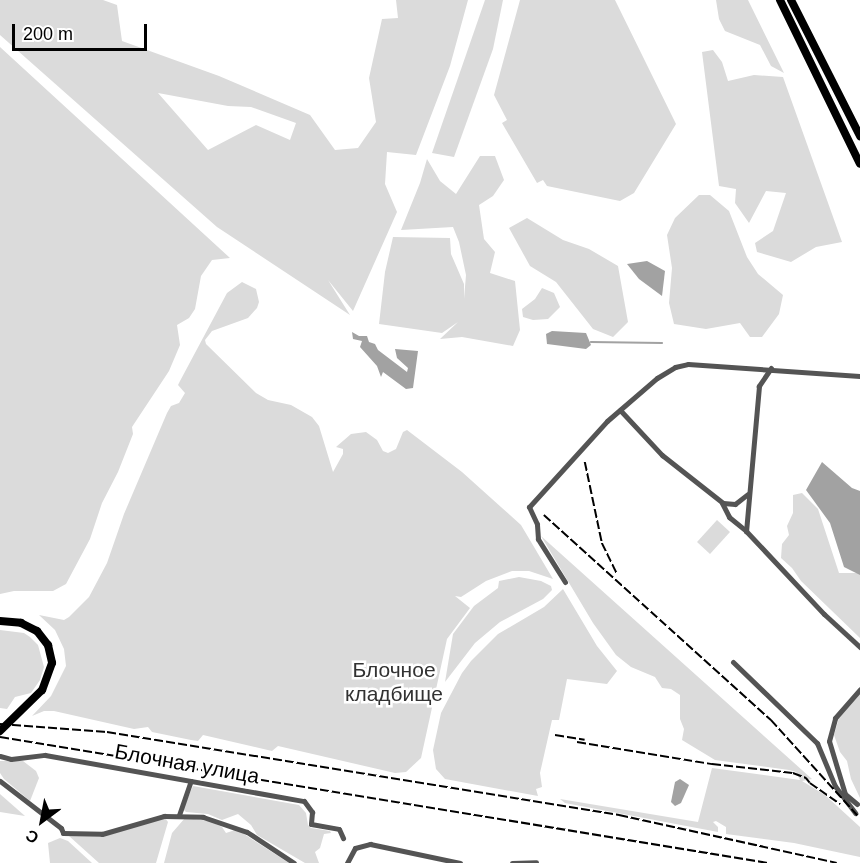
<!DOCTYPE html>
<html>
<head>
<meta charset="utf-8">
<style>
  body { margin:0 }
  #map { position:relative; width:860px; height:863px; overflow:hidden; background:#fff; font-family:Helvetica,sans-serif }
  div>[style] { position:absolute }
  .green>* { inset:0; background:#dbdbdb }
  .water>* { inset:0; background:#a2a2a2 }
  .stream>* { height:1.5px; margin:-0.75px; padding:0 0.75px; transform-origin:0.75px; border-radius:0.75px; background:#a2a2a2 }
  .minor>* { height:5px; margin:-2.5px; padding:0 2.5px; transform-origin:2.5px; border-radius:2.5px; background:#545454 }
  .primary>* { height:8px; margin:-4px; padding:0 4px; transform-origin:4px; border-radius:4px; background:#000 }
  .rail>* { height:1.5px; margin-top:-0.75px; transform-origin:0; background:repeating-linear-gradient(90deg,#000 0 9px,transparent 0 12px) }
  span { translate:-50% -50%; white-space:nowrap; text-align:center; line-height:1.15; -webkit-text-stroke:5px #fff; paint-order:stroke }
  .park-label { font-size:21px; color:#323232 }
  .street-label { font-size:21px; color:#000 }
  .north { position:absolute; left:12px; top:791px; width:60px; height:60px; -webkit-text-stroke:4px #fff; paint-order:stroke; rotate:212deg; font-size:16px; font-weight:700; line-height:24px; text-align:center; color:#000 }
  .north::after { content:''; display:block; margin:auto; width:21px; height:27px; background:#000; clip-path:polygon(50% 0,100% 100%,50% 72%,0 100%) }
  .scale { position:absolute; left:12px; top:24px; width:135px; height:27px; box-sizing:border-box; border:3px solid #000; border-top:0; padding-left:8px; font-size:18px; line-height:21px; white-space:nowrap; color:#000; -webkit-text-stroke:4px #fff; paint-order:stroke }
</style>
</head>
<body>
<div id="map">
  <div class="green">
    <i style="clip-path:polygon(evenodd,0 0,103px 0,117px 5px,122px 41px,219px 76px,310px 115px,335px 150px,358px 148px,376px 122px,369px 78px,382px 19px,398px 18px,396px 0,468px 0,450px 66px,416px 155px,387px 152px,385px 184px,397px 212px,353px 311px,328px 280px,350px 315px,217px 227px,0 35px,0 0,158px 93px,228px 106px,251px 107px,296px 123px,290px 140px,256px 125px,208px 150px,158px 93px)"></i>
    <i style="clip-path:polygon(485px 0,503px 0,493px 49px,454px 157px,432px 153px)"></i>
    <i style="clip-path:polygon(520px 0,615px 0,676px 124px,634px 193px,620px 201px,547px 186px,543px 180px,537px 183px,502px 123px,507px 120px,494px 95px)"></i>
    <i style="clip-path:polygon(716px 0,748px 0,784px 73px,771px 66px,760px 45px,725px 31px,719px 19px)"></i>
    <i style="clip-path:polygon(0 47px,230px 258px,212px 260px,201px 276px,195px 309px,189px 318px,177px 325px,180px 345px,169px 371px,132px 427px,133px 434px,118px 472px,102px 503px,90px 539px,66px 584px,53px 591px,14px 591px,0 594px)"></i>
    <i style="clip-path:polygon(713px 50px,722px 62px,728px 81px,754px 75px,783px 77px,842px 242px,816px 247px,791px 262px,757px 252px,755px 243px,773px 231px,786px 193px,766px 191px,749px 223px,735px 203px,736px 189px,719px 186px,702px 52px)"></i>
    <i style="clip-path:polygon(480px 156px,495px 156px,504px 180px,493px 196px,479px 205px,484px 239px,495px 252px,490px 273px,515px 281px,520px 330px,513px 346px,462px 337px,440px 339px,458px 322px,442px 333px,379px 324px,385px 272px,393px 237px,450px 238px,451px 254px,464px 284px,464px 299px,466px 275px,459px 242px,453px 227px,401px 230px,420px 183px,427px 159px,440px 181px,456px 194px)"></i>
    <i style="clip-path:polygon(699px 195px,710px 195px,729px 211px,747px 257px,758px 274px,783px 295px,779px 314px,762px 337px,750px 337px,740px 323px,706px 329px,674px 324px,669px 303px,672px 268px,667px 235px,675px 218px)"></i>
    <i style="clip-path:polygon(527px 218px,563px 240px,589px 249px,618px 266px,628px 322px,613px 337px,593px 329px,556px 282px,530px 266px,509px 228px)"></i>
    <i style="clip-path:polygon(242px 282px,256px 289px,259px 302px,257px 308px,248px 318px,212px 331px,205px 340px,206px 344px,256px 393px,268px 400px,291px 405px,312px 417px,319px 426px,333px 472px,343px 454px,343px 449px,336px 447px,351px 434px,366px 432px,377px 440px,383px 451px,388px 453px,396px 449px,403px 432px,407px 430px,462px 472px,521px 525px,553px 579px,529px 571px,512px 571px,486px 581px,461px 597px,455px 596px,470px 608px,447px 639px,421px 758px,406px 772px,395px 773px,278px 746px,272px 751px,203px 735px,198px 741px,191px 740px,152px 732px,148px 727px,134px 729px,54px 711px,44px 711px,32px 716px,51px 696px,66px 666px,64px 649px,55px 630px,39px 615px,64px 620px,69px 617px,89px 597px,107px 563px,124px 514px,167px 413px,171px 406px,179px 403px,185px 393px,178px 385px,180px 381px,227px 293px)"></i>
    <i style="clip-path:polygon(542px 288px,554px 293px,560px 307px,548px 319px,533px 320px,523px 317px,522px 309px,535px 299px)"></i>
    <i style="clip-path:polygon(802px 493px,818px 509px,839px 573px,860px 573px,860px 638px,801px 581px,792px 568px,781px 558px,782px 544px,789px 535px,787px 526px,793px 513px,793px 495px)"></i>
    <i style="clip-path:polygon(717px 520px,730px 532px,710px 554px,697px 542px)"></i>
    <i style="clip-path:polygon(541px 536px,812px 779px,802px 781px,825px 795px,860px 827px,860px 857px,794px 843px,726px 834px,726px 827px,716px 821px,713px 822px,718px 827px,718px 832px,565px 803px,560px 799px,698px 822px,712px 768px,800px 780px,796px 772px,789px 770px,715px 760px,682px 740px,684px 729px,680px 719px,680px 695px,671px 689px,662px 688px,655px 677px,631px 667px,616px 655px,593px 623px)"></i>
    <i style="clip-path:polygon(519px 577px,541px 581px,551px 586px,552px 590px,543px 599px,500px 622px,475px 643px,445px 682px,453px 634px,474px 606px,498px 588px,499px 581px)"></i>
    <i style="clip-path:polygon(563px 589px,597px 646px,617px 671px,607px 684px,567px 679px,559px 720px,552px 720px,540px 773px,542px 787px,536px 789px,538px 796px,445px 779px,436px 769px,433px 750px,441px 713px,462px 673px,471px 661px,498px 634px,544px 607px)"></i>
    <i style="clip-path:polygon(0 630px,24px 633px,30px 637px,38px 645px,44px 667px,40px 680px,31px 693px,15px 697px,7px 709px,0 708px)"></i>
    <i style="clip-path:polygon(860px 692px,860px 798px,851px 779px,847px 761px,840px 752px,834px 735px,839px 718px)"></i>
    <i style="clip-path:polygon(0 761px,23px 761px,36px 771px,39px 778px,30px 801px,4px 779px,0 773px)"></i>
    <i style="clip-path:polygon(193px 786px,299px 805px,306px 813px,308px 825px,311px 828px,330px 831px,331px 833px,324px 834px,320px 848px,315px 852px,319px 863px,305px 863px,257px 835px,251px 825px,238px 814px,222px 820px,208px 814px,186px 812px,183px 809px)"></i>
    <i style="clip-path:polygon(0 794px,25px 816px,0 812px)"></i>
    <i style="clip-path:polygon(161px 818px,165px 818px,168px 822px,156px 863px,99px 863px,69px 836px,112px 834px)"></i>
    <i style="clip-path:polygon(185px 818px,210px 821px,222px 827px,226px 833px,235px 830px,241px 832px,289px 863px,164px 863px,172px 833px)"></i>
    <i style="clip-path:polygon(60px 838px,68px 841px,92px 863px,50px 863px,48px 843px)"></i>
  </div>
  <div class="water">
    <i style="clip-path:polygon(647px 261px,665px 271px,662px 296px,639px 279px,627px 264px)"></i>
    <i style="clip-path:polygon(552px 331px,586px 333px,591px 345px,586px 349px,547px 344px,546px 334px)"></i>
    <i style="clip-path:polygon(352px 332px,359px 336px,367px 336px,369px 342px,375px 344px,378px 350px,407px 372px,408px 368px,397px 358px,395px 349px,418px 351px,413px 388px,406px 389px,383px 372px,381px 377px,377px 366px,360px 347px,362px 341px,353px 339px)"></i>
    <i style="clip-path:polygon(822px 462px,852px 488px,860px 491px,860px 575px,844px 567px,830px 523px,806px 490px)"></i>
    <i style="clip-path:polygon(680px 779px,689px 785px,681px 803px,675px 806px,671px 802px,675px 782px)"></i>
  </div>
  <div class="stream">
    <i style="left:591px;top:342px;width:71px;rotate:0.8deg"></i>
  </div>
  <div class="minor">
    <i style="left:771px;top:368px;width:22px;rotate:124deg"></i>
    <i style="left:759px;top:386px;width:146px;rotate:95.1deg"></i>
    <i style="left:746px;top:531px;width:114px;rotate:46.8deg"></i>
    <i style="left:824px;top:614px;width:49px;rotate:42.5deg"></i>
    <i style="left:620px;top:410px;width:62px;rotate:47deg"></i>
    <i style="left:662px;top:455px;width:78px;rotate:38.2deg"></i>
    <i style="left:723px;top:503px;width:12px;rotate:5deg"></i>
    <i style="left:735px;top:504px;width:16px;rotate:-38deg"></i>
    <i style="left:722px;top:503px;width:16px;rotate:63deg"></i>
    <i style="left:729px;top:517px;width:22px;rotate:39deg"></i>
    <i style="left:565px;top:582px;width:51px;rotate:-122.1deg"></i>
    <i style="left:538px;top:539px;width:15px;rotate:-94deg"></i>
    <i style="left:537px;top:524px;width:19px;rotate:-115deg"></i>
    <i style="left:529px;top:507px;width:116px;rotate:-47.8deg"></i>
    <i style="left:607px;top:421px;width:66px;rotate:-40.7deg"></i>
    <i style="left:657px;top:378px;width:21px;rotate:-31deg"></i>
    <i style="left:675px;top:367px;width:13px;rotate:-13deg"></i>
    <i style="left:688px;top:364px;width:172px;rotate:4deg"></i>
    <i style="left:733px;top:662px;width:117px;rotate:44deg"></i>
    <i style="left:817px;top:743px;width:47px;rotate:67.3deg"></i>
    <i style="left:835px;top:786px;width:34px;rotate:53deg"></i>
    <i style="left:0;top:756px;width:11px;rotate:15deg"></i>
    <i style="left:11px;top:759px;width:34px;rotate:-7deg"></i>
    <i style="left:45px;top:755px;width:263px;rotate:10.1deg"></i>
    <i style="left:304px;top:801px;width:14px;rotate:54deg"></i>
    <i style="left:312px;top:812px;width:12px;rotate:95deg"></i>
    <i style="left:311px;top:824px;width:28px;rotate:10deg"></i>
    <i style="left:339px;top:829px;width:10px;rotate:66deg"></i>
    <i style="left:0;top:781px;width:77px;rotate:37.6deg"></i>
    <i style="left:61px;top:828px;width:5px;rotate:68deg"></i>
    <i style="left:63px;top:833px;width:39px;rotate:1deg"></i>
    <i style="left:102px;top:834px;width:65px;rotate:-16.2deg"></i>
    <i style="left:164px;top:816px;width:39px;rotate:1deg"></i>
    <i style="left:203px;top:817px;width:46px;rotate:18.8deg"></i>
    <i style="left:247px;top:832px;width:56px;rotate:33.4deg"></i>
    <i style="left:857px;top:804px;width:16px;rotate:-140deg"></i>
    <i style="left:845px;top:794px;width:55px;rotate:-106.8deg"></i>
    <i style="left:829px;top:741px;width:24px;rotate:-75deg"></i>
    <i style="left:835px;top:718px;width:38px;rotate:-49deg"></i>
    <i style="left:179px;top:815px;width:36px;rotate:-71deg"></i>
    <i style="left:347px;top:863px;width:17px;rotate:-62deg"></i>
    <i style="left:355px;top:848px;width:16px;rotate:-15deg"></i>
    <i style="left:370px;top:844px;width:92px;rotate:11.9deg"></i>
    <i style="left:512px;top:863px;width:24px;rotate:-2deg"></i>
  </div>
  <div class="primary">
    <i style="left:780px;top:0;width:182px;rotate:64deg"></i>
    <i style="left:791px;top:0;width:153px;rotate:63.1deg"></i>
    <i style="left:0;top:621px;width:21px;rotate:5deg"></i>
    <i style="left:21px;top:623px;width:18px;rotate:27deg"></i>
    <i style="left:37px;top:631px;width:18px;rotate:52deg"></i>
    <i style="left:48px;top:645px;width:18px;rotate:77deg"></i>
    <i style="left:52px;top:663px;width:29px;rotate:110deg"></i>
    <i style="left:42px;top:690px;width:59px;rotate:135.7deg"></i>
  </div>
  <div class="rail">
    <i style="left:585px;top:462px;width:83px;rotate:78.1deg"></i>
    <i style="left:602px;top:543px;width:34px;rotate:64deg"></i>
    <i style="left:544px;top:515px;width:306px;rotate:42.1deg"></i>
    <i style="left:771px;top:720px;width:132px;rotate:47.8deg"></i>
    <i style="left:0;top:724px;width:107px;rotate:4.3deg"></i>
    <i style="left:107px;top:732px;width:519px;rotate:9.21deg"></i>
    <i style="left:619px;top:815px;width:223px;rotate:12.4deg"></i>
    <i style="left:555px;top:735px;width:30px;rotate:9deg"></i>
    <i style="left:0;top:737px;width:778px;rotate:9.32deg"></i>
    <i style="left:577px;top:742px;width:137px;rotate:9.3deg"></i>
    <i style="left:712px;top:764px;width:81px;rotate:6.3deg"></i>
    <i style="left:793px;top:773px;width:14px;rotate:21deg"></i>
    <i style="left:806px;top:778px;width:6px;rotate:51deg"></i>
    <i style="left:810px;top:783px;width:37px;rotate:35deg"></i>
  </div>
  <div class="park-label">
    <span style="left:394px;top:682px">Блочное<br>кладбище</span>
  </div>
  <div class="street-label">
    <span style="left:187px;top:764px;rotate:10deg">Блочная улица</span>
  </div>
  <div class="north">С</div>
  <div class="scale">200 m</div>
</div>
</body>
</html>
